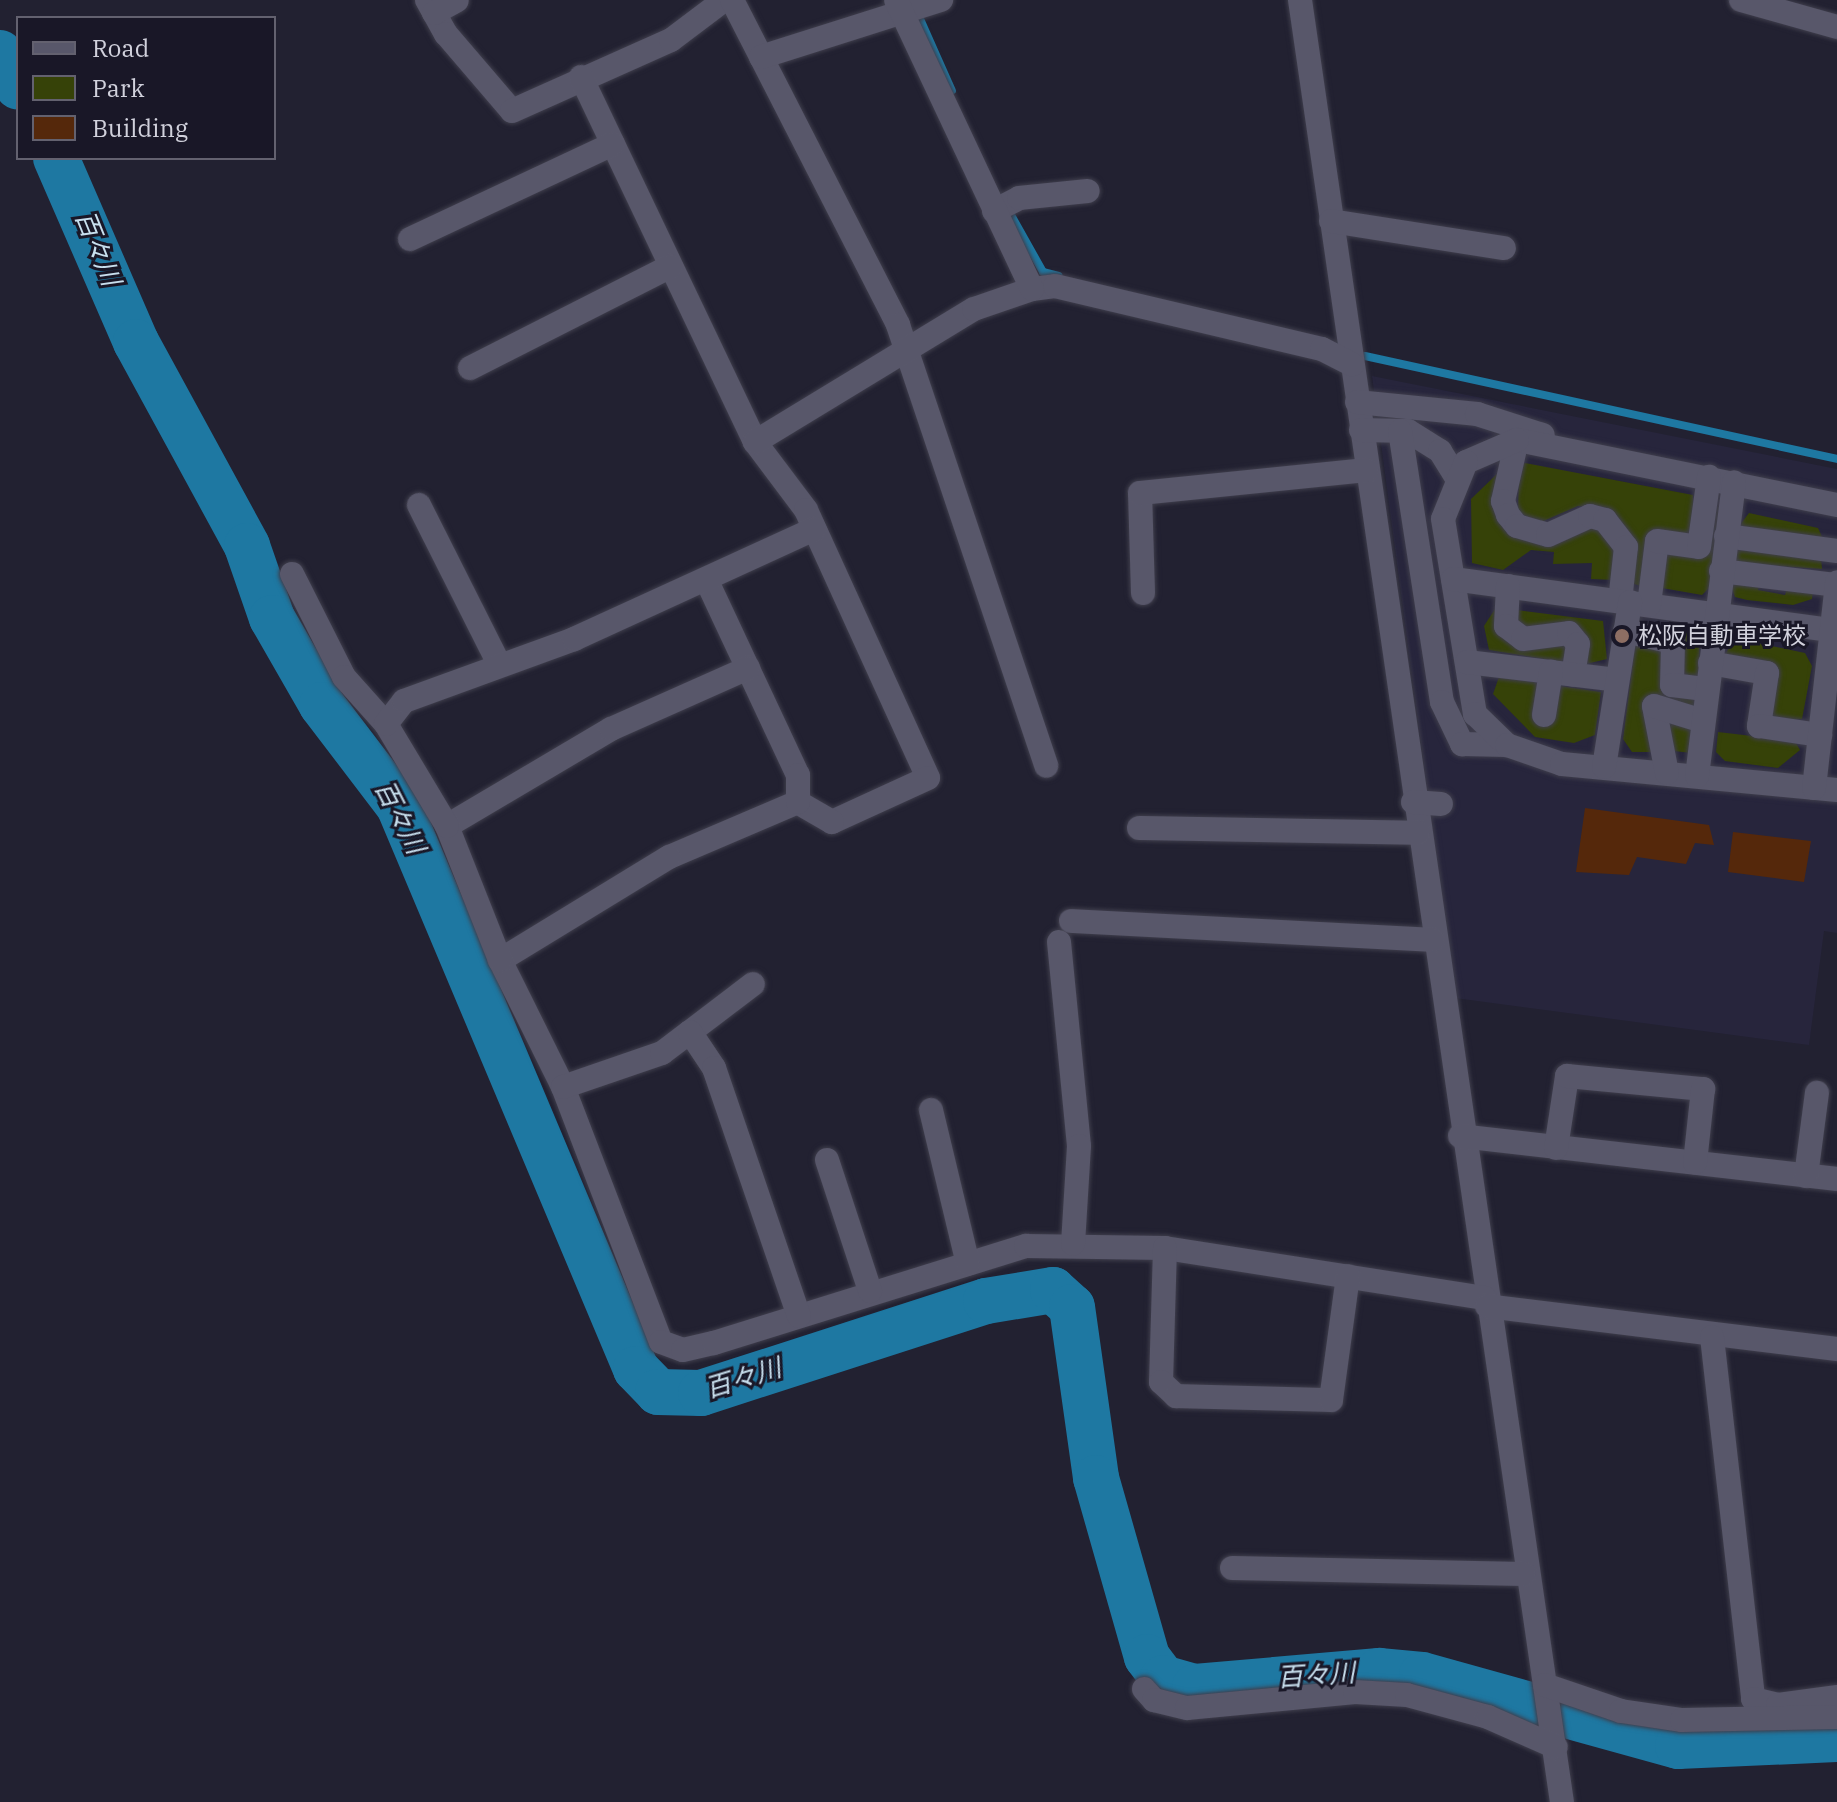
<!DOCTYPE html>
<html>
<head>
<meta charset="utf-8">
<style>
  body { margin:0 }
  #map { position:relative; width:1837px; height:1802px; overflow:hidden; background:#222131; font-family:"IBM Plex Serif","Noto Sans JP",serif }
  div>[style] { position:absolute }
  .built>* { inset:0; background:#27253c }
  .green>* { inset:0; background:#364208 }
  .stream>* { height:8px; margin:-4px; padding:0 4px; transform-origin:4px; border-radius:4px; background:#1e78a2 }
  .river>* { height:46px; margin:-23px; padding:0 23px; transform-origin:23px; border-radius:23px; background:#1e78a2 }
  .building>* { inset:0; background:#55280b }
  .roads { filter:drop-shadow(0 0 2px #3f3e4c) drop-shadow(0 0 2px #3f3e4c) }
  .minor>* { height:24px; margin:-12px; padding:0 12px; transform-origin:12px; border-radius:12px; background:#58576a }
  .dots>* { width:22px; height:22px; translate:-50% -50%; box-sizing:border-box; border:4px solid #191727; border-radius:50% }
  span { translate:-50% -50%; white-space:nowrap; text-align:center; line-height:1.15; -webkit-text-stroke:6px #191727; paint-order:stroke }
  .poi-label { font-size:24px; color:#d1d1dc }
  .left { translate:0 -50%; text-align:left }
  .water-label { font-size:26px; color:#c8dfee; font-style:italic }
  .legend { position:absolute; left:16px; top:16px; width:260px; height:144px; box-sizing:border-box; background:#191727; border:2px solid #63616f; margin:0; padding:10px 14px; list-style:none; font-size:24px; color:#d1d1dc }
  .legend li { display:flex; align-items:center; gap:16px; height:40px }
  .legend b { width:40px; border:2px solid #63616f }
</style>
</head>
<body>
<div id="map">
  <div class="built">
    <i style="clip-path:polygon(1372px 376px,1837px 469px,1837px 933px,1824px 931px,1809px 1045px,1455px 998px)"></i>
  </div>
  <div class="green">
    <i style="clip-path:polygon(1525px 463px,1693px 495px,1693px 539px,1648px 533px,1641px 586px,1631px 583px,1636px 541px,1607px 510px,1578px 506px,1539px 523px,1518px 512px,1519px 467px)"></i>
    <i style="clip-path:polygon(1498px 473px,1506px 530px,1593px 526px,1614px 540px,1614px 580px,1591px 579px,1592px 563px,1553px 564px,1554px 552px,1531px 550px,1503px 570px,1472px 563px,1471px 499px)"></i>
    <i style="clip-path:polygon(1712px 502px,1720px 508px,1712px 585px,1702px 595px,1662px 588px,1662px 548px,1705px 552px)"></i>
    <i style="clip-path:polygon(1749px 513px,1818px 528px,1824px 541px,1739px 526px)"></i>
    <i style="clip-path:polygon(1736px 548px,1821px 558px,1822px 569px,1735px 563px)"></i>
    <i style="clip-path:polygon(1730px 583px,1760px 583px,1758px 590px,1785px 595px,1788px 586px,1813px 591px,1812px 599px,1793px 605px,1747px 600px,1735px 597px)"></i>
    <i style="clip-path:polygon(1495px 609px,1500px 634px,1512px 644px,1567px 641px,1563px 662px,1489px 650px,1484px 626px)"></i>
    <i style="clip-path:polygon(1517px 610px,1603px 621px,1607px 659px,1586px 664px,1585px 645px,1526px 634px,1511px 615px)"></i>
    <i style="clip-path:polygon(1647px 626px,1699px 632px,1700px 679px,1679px 681px)"></i>
    <i style="clip-path:polygon(1734px 638px,1805px 653px,1812px 666px,1802px 719px,1770px 721px,1776px 666px,1725px 655px)"></i>
    <i style="clip-path:polygon(1635px 645px,1666px 649px,1696px 700px,1697px 710px,1646px 700px,1654px 752px,1632px 752px,1623px 739px)"></i>
    <i style="clip-path:polygon(1499px 677px,1601px 692px,1595px 735px,1574px 743px,1535px 737px,1493px 694px)"></i>
    <i style="clip-path:polygon(1664px 717px,1692px 726px,1691px 753px,1674px 751px)"></i>
    <i style="clip-path:polygon(1718px 732px,1795px 741px,1800px 750px,1778px 768px,1725px 761px,1716px 752px)"></i>
  </div>
  <div class="stream">
    <i style="left:917px;top:12px;width:86px;rotate:66.1deg"></i>
    <i style="left:1007px;top:208px;width:73px;rotate:60.6deg"></i>
    <i style="left:1043px;top:272px;width:16px;rotate:14deg"></i>
    <i style="left:1365px;top:356px;width:483px;rotate:12.3deg"></i>
  </div>
  <div class="river">
    <i style="left:0;top:53px;width:38px;rotate:62deg"></i>
    <i style="left:56px;top:158px;width:201px;rotate:66.5deg"></i>
    <i style="left:136px;top:342px;width:232px;rotate:61.4deg"></i>
    <i style="left:247px;top:546px;width:76px;rotate:70.9deg"></i>
    <i style="left:272px;top:618px;width:100px;rotate:60.1deg"></i>
    <i style="left:322px;top:705px;width:127px;rotate:52.7deg"></i>
    <i style="left:399px;top:806px;width:611px;rotate:67.17deg"></i>
    <i style="left:636px;top:1369px;width:32px;rotate:46deg"></i>
    <i style="left:658px;top:1392px;width:43px;rotate:1.3deg"></i>
    <i style="left:701px;top:1393px;width:299px;rotate:-17.9deg"></i>
    <i style="left:986px;top:1301px;width:68px;rotate:-9.3deg"></i>
    <i style="left:1053px;top:1290px;width:25px;rotate:42deg"></i>
    <i style="left:1072px;top:1307px;width:173px;rotate:82deg"></i>
    <i style="left:1096px;top:1478px;width:186px;rotate:74.1deg"></i>
    <i style="left:1147px;top:1657px;width:26px;rotate:53deg"></i>
    <i style="left:1163px;top:1678px;width:33px;rotate:16deg"></i>
    <i style="left:1195px;top:1687px;width:185px;rotate:-5deg"></i>
    <i style="left:1379px;top:1671px;width:43px;rotate:5.3deg"></i>
    <i style="left:1422px;top:1675px;width:266px;rotate:15.5deg"></i>
    <i style="left:1678px;top:1746px;width:159px;rotate:-2.5deg"></i>
  </div>
  <div class="building">
    <i style="clip-path:polygon(1585px 808px,1709px 825px,1714px 845px,1695px 843px,1686px 864px,1637px 857px,1629px 875px,1576px 872px)"></i>
    <i style="clip-path:polygon(1733px 832px,1811px 841px,1804px 882px,1728px 872px)"></i>
  </div>
  <div class="roads">
    <div class="minor">
      <i style="left:427px;top:0;width:39px;rotate:61deg"></i>
      <i style="left:446px;top:34px;width:101px;rotate:49.4deg"></i>
      <i style="left:512px;top:111px;width:174px;rotate:-24.1deg"></i>
      <i style="left:671px;top:40px;width:66px;rotate:-37deg"></i>
      <i style="left:732px;top:0;width:365px;rotate:62.9deg"></i>
      <i style="left:898px;top:325px;width:465px;rotate:71.4deg"></i>
      <i style="left:1300px;top:0;width:1821px;rotate:81.73deg"></i>
      <i style="left:1741px;top:0;width:100px;rotate:15.7deg"></i>
      <i style="left:434px;top:13px;width:26px;rotate:-29deg"></i>
      <i style="left:761px;top:57px;width:189px;rotate:-17.6deg"></i>
      <i style="left:581px;top:77px;width:404px;rotate:64.5deg"></i>
      <i style="left:755px;top:442px;width:85px;rotate:53.1deg"></i>
      <i style="left:806px;top:510px;width:294px;rotate:65.5deg"></i>
      <i style="left:928px;top:778px;width:106px;rotate:155.4deg"></i>
      <i style="left:832px;top:822px;width:39px;rotate:-150deg"></i>
      <i style="left:798px;top:802px;width:140px;rotate:156.9deg"></i>
      <i style="left:669px;top:857px;width:198px;rotate:148.6deg"></i>
      <i style="left:500px;top:960px;width:142px;rotate:63.6deg"></i>
      <i style="left:563px;top:1087px;width:273px;rotate:69deg"></i>
      <i style="left:661px;top:1342px;width:23px;rotate:20deg"></i>
      <i style="left:683px;top:1350px;width:32px;rotate:-13deg"></i>
      <i style="left:714px;top:1343px;width:327px;rotate:-17.3deg"></i>
      <i style="left:1026px;top:1246px;width:139px;rotate:0.8deg"></i>
      <i style="left:1165px;top:1248px;width:324px;rotate:8.9deg"></i>
      <i style="left:994px;top:211px;width:28px;rotate:-27deg"></i>
      <i style="left:1019px;top:198px;width:69px;rotate:-5.8deg"></i>
      <i style="left:1331px;top:221px;width:175px;rotate:8.9deg"></i>
      <i style="left:410px;top:239px;width:224px;rotate:-25.1deg"></i>
      <i style="left:1032px;top:289px;width:23px;rotate:-7deg"></i>
      <i style="left:1055px;top:286px;width:274px;rotate:13.3deg"></i>
      <i style="left:1322px;top:349px;width:34px;rotate:27deg"></i>
      <i style="left:470px;top:368px;width:225px;rotate:-26.9deg"></i>
      <i style="left:1357px;top:402px;width:121px;rotate:5.7deg"></i>
      <i style="left:1477px;top:414px;width:69px;rotate:17.7deg"></i>
      <i style="left:1361px;top:430px;width:47px;rotate:1.2deg"></i>
      <i style="left:1408px;top:431px;width:38px;rotate:32deg"></i>
      <i style="left:1440px;top:451px;width:31px;rotate:58deg"></i>
      <i style="left:1400px;top:431px;width:274px;rotate:81.2deg"></i>
      <i style="left:1442px;top:702px;width:47px;rotate:64.5deg"></i>
      <i style="left:1462px;top:744px;width:45px;rotate:1.3deg"></i>
      <i style="left:1517px;top:440px;width:63px;rotate:102.9deg"></i>
      <i style="left:1503px;top:501px;width:15px;rotate:70deg"></i>
      <i style="left:1508px;top:515px;width:14px;rotate:51deg"></i>
      <i style="left:1517px;top:526px;width:32px;rotate:16deg"></i>
      <i style="left:1548px;top:535px;width:46px;rotate:-24.3deg"></i>
      <i style="left:1590px;top:516px;width:16px;rotate:15deg"></i>
      <i style="left:1605px;top:520px;width:34px;rotate:52deg"></i>
      <i style="left:1626px;top:547px;width:54px;rotate:96.3deg"></i>
      <i style="left:755px;top:442px;width:256px;rotate:-31.3deg"></i>
      <i style="left:974px;top:309px;width:61px;rotate:-19deg"></i>
      <i style="left:1032px;top:289px;width:319px;rotate:-115.2deg"></i>
      <i style="left:419px;top:505px;width:176px;rotate:63.3deg"></i>
      <i style="left:1837px;top:505px;width:327px;rotate:-168.5deg"></i>
      <i style="left:1517px;top:440px;width:56px;rotate:156.7deg"></i>
      <i style="left:1466px;top:462px;width:61px;rotate:112deg"></i>
      <i style="left:1443px;top:519px;width:198px;rotate:80.7deg"></i>
      <i style="left:1475px;top:714px;width:45px;rotate:44.1deg"></i>
      <i style="left:1507px;top:745px;width:58px;rotate:19.1deg"></i>
      <i style="left:1562px;top:764px;width:276px;rotate:5.4deg"></i>
      <i style="left:1726px;top:536px;width:112px;rotate:7.7deg"></i>
      <i style="left:1721px;top:571px;width:117px;rotate:6.9deg"></i>
      <i style="left:292px;top:574px;width:115px;rotate:63.2deg"></i>
      <i style="left:344px;top:677px;width:63px;rotate:48.2deg"></i>
      <i style="left:706px;top:579px;width:217px;rotate:64.9deg"></i>
      <i style="left:798px;top:775px;width:27px;rotate:90deg"></i>
      <i style="left:1453px;top:579px;width:388px;rotate:7.7deg"></i>
      <i style="left:1508px;top:586px;width:40px;rotate:92.9deg"></i>
      <i style="left:1506px;top:626px;width:21px;rotate:37deg"></i>
      <i style="left:1523px;top:639px;width:46px;rotate:-7.4deg"></i>
      <i style="left:1569px;top:633px;width:14px;rotate:51deg"></i>
      <i style="left:1578px;top:644px;width:31px;rotate:99deg"></i>
      <i style="left:1143px;top:593px;width:100px;rotate:-91.7deg"></i>
      <i style="left:1140px;top:493px;width:228px;rotate:-5.8deg"></i>
      <i style="left:1649px;top:605px;width:64px;rotate:-82.9deg"></i>
      <i style="left:1657px;top:541px;width:42px;rotate:8.1deg"></i>
      <i style="left:1699px;top:547px;width:71px;rotate:-81.9deg"></i>
      <i style="left:1625px;top:631px;width:49px;rotate:12.9deg"></i>
      <i style="left:1673px;top:642px;width:43px;rotate:91.3deg"></i>
      <i style="left:1672px;top:685px;width:35px;rotate:7deg"></i>
      <i style="left:1467px;top:662px;width:151px;rotate:6.8deg"></i>
      <i style="left:1710px;top:663px;width:58px;rotate:10deg"></i>
      <i style="left:1767px;top:673px;width:54px;rotate:98.6deg"></i>
      <i style="left:1759px;top:726px;width:62px;rotate:8.4deg"></i>
      <i style="left:1544px;top:715px;width:44px;rotate:-80.8deg"></i>
      <i style="left:1604px;top:767px;width:167px;rotate:-81deg"></i>
      <i style="left:1667px;top:773px;width:68px;rotate:-101deg"></i>
      <i style="left:1654px;top:706px;width:51px;rotate:17deg"></i>
      <i style="left:1697px;top:776px;width:296px;rotate:-82.8deg"></i>
      <i style="left:1814px;top:788px;width:207px;rotate:-83.6deg"></i>
      <i style="left:1413px;top:802px;width:28px;rotate:4deg"></i>
      <i style="left:447px;top:826px;width:191px;rotate:-30.6deg"></i>
      <i style="left:611px;top:729px;width:150px;rotate:-24deg"></i>
      <i style="left:1139px;top:828px;width:279px;rotate:1deg"></i>
      <i style="left:1071px;top:921px;width:362px;rotate:3deg"></i>
      <i style="left:1059px;top:942px;width:205px;rotate:84.4deg"></i>
      <i style="left:1079px;top:1146px;width:98px;rotate:93.5deg"></i>
      <i style="left:500px;top:960px;width:144px;rotate:-111.6deg"></i>
      <i style="left:447px;top:826px;width:119px;rotate:-120.9deg"></i>
      <i style="left:386px;top:724px;width:29px;rotate:-52deg"></i>
      <i style="left:404px;top:701px;width:181px;rotate:-20deg"></i>
      <i style="left:574px;top:639px;width:264px;rotate:-24.6deg"></i>
      <i style="left:690px;top:1032px;width:79px;rotate:-37.3deg"></i>
      <i style="left:563px;top:1087px;width:105px;rotate:-19deg"></i>
      <i style="left:662px;top:1053px;width:35px;rotate:-37deg"></i>
      <i style="left:690px;top:1032px;width:43px;rotate:56.3deg"></i>
      <i style="left:714px;top:1068px;width:262px;rotate:71.1deg"></i>
      <i style="left:931px;top:1110px;width:158px;rotate:76.5deg"></i>
      <i style="left:1460px;top:1136px;width:379px;rotate:6.5deg"></i>
      <i style="left:1556px;top:1148px;width:73px;rotate:-81.3deg"></i>
      <i style="left:1567px;top:1076px;width:137px;rotate:5.5deg"></i>
      <i style="left:1703px;top:1089px;width:74px;rotate:96.2deg"></i>
      <i style="left:827px;top:1160px;width:138px;rotate:71.8deg"></i>
      <i style="left:1806px;top:1176px;width:84px;rotate:-82.5deg"></i>
      <i style="left:1165px;top:1248px;width:134px;rotate:91.7deg"></i>
      <i style="left:1161px;top:1382px;width:21px;rotate:43deg"></i>
      <i style="left:1176px;top:1396px;width:155px;rotate:1.5deg"></i>
      <i style="left:1331px;top:1400px;width:125px;rotate:-82.2deg"></i>
      <i style="left:1487px;top:1306px;width:353px;rotate:7deg"></i>
      <i style="left:1712px;top:1337px;width:364px;rotate:83.5deg"></i>
      <i style="left:1753px;top:1699px;width:26px;rotate:13deg"></i>
      <i style="left:1778px;top:1705px;width:60px;rotate:-7.7deg"></i>
      <i style="left:1232px;top:1568px;width:292px;rotate:1.2deg"></i>
      <i style="left:1545px;top:1685px;width:80px;rotate:18.9deg"></i>
      <i style="left:1621px;top:1711px;width:62px;rotate:8.4deg"></i>
      <i style="left:1682px;top:1720px;width:155px;rotate:-1.1deg"></i>
      <i style="left:1144px;top:1689px;width:15px;rotate:48deg"></i>
      <i style="left:1154px;top:1700px;width:34px;rotate:14deg"></i>
      <i style="left:1187px;top:1708px;width:169px;rotate:-5.4deg"></i>
      <i style="left:1355px;top:1692px;width:52px;rotate:3.3deg"></i>
      <i style="left:1407px;top:1695px;width:84px;rotate:15.2deg"></i>
      <i style="left:1488px;top:1717px;width:74px;rotate:23.8deg"></i>
    </div>
  </div>
  <div class="dots">
    <i style="left:1622px;top:636px;background:#8d6e63"></i>
  </div>
  <div class="poi-label">
    <span class="left" style="left:1638px;top:636px">松阪自動車学校</span>
  </div>
  <div class="water-label">
    <span style="left:98px;top:248px;rotate:68deg">百々川</span>
    <span style="left:400px;top:817px;rotate:63deg">百々川</span>
    <span style="left:743px;top:1378px;rotate:-17deg">百々川</span>
    <span style="left:1316px;top:1675px;rotate:-4deg">百々川</span>
  </div>
  <ul class="legend">
  <li><b style="height:10px;background:#58576a"></b>Road</li>
  <li><b style="height:22px;background:#364208"></b>Park</li>
  <li><b style="height:22px;background:#55280b"></b>Building</li>
  </ul>
</div>
</body>
</html>
